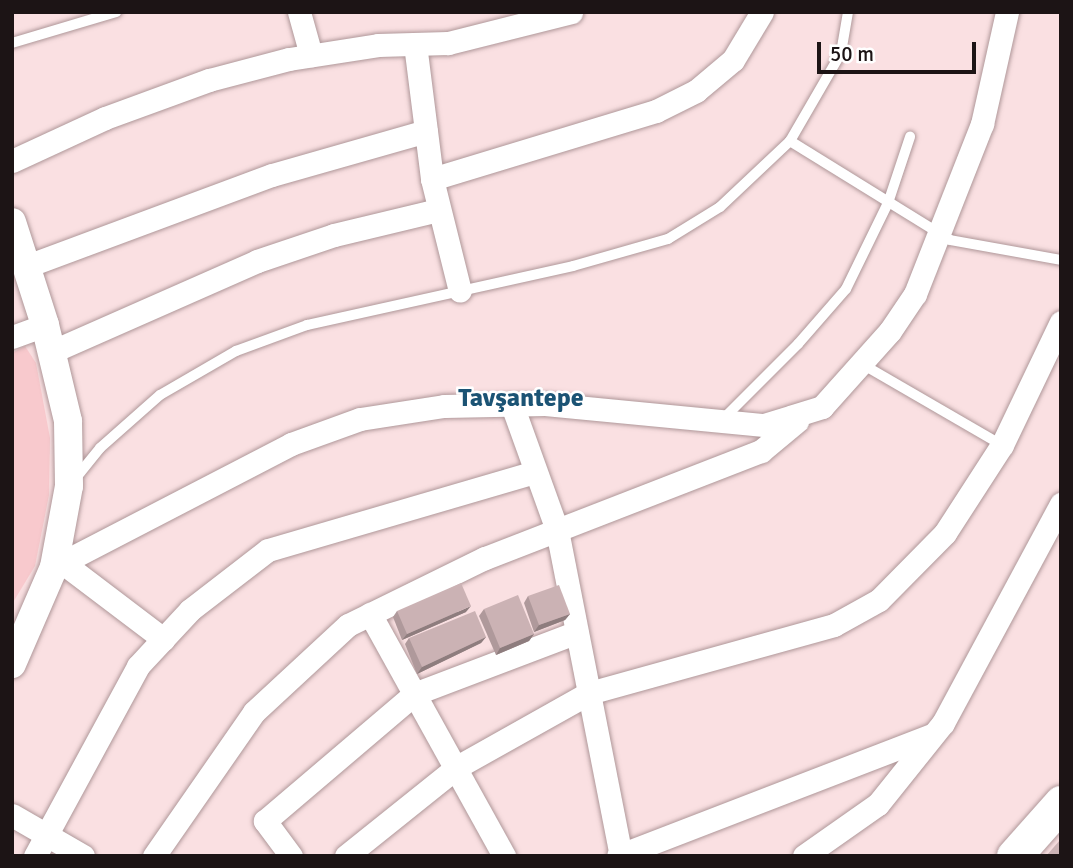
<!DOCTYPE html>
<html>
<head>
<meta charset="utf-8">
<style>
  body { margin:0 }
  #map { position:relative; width:1073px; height:868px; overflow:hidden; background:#fae0e2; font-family:Signika,sans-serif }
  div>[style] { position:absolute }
  .green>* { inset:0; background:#f8c9cd }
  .roads { filter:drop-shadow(0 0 2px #af9799) drop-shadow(0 0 2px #af9799) }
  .service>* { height:10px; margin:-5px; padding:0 5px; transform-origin:5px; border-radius:5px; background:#fff }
  .minor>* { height:23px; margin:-11.5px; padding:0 11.5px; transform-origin:11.5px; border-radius:11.5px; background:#fff }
  .tertiary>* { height:28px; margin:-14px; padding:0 14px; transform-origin:14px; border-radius:14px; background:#fff }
  .primary>* { height:35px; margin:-17.5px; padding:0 17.5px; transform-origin:17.5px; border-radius:17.5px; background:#fff }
  .wall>* { inset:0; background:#af999b }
  .shaded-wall>* { inset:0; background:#8e7d7e }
  .building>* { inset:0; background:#cbb2b4 }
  span { translate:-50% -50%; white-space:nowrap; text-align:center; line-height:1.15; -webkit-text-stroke:5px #fff; paint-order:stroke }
  .district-label { font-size:26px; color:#1b5374; font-weight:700 }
  .frame { position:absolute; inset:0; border:14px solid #1c1415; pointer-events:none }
  .scale { position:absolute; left:817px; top:42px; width:159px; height:32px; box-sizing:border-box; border:4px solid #1c1415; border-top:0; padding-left:9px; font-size:21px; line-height:24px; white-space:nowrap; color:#1c1415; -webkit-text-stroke:5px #fff; paint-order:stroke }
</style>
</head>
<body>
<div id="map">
  <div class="green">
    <i style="clip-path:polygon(25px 346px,36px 363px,50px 438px,49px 495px,35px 566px,12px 604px,12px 353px)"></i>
  </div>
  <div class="roads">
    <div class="service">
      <i style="left:12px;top:43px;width:109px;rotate:-16.6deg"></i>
      <i style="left:790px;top:141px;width:188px;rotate:31.7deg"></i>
      <i style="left:950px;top:240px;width:113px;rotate:10.2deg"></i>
      <i style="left:862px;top:364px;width:162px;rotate:30.1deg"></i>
      <i style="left:724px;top:418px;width:105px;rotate:-45deg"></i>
      <i style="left:798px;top:344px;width:73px;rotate:-48.9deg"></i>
      <i style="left:846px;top:289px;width:96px;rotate:-64deg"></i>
      <i style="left:888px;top:203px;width:70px;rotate:-71.6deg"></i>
      <i style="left:75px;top:479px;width:40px;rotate:-51deg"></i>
      <i style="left:100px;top:448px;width:80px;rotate:-41.5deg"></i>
      <i style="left:160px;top:395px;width:88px;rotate:-30.1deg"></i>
      <i style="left:236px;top:351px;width:76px;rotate:-20.1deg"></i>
      <i style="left:307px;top:325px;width:272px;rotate:-12.5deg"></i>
      <i style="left:573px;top:266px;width:99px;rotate:-15.9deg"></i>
      <i style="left:668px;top:239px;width:61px;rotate:-31.6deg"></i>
      <i style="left:720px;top:207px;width:96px;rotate:-43.3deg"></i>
      <i style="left:790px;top:141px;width:102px;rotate:-59.9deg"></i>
      <i style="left:841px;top:53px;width:42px;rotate:-80.3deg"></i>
    </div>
    <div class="minor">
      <i style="left:299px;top:12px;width:45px;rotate:74.4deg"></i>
      <i style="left:415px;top:44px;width:136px;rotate:82.8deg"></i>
      <i style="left:432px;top:179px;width:115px;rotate:76deg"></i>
      <i style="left:12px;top:161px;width:102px;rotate:-24.8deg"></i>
      <i style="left:105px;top:118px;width:111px;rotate:-20.1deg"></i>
      <i style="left:209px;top:80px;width:83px;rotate:-14.7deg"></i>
      <i style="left:289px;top:59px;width:90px;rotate:-8.9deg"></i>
      <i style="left:378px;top:45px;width:70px;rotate:-1.6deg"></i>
      <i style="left:448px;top:43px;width:127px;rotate:-14.1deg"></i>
      <i style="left:432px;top:179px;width:234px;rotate:-16.9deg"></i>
      <i style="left:656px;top:111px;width:45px;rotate:-26.6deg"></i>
      <i style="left:696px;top:91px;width:48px;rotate:-40deg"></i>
      <i style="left:733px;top:60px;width:56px;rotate:-58.9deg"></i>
      <i style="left:27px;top:266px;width:261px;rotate:-20.4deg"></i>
      <i style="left:272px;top:175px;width:160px;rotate:-15.9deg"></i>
      <i style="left:12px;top:337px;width:35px;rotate:-20deg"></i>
      <i style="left:51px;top:352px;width:225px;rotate:-23.8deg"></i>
      <i style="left:257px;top:261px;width:81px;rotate:-18.7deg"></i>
      <i style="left:334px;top:235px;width:107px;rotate:-13.5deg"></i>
      <i style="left:512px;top:405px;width:133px;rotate:70.2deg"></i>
      <i style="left:557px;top:530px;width:332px;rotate:78.9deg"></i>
      <i style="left:63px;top:563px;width:126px;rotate:37.2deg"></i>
      <i style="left:54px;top:567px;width:267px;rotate:-27.4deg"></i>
      <i style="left:291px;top:444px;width:73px;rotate:-19.9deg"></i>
      <i style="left:360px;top:419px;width:85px;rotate:-8.8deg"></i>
      <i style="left:444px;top:406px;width:101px;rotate:-1.1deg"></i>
      <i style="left:545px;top:404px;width:220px;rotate:5.5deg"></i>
      <i style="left:764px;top:425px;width:61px;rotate:-17.2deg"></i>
      <i style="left:822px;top:407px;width:102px;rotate:-48.2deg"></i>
      <i style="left:890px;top:331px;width:45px;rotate:-56deg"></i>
      <i style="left:915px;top:294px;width:183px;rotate:-68.5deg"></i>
      <i style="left:982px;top:124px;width:115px;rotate:-77.4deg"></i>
      <i style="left:370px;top:614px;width:277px;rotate:61deg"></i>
      <i style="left:12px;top:815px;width:82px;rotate:30deg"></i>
      <i style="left:35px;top:856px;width:216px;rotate:-61.5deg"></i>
      <i style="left:138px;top:666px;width:76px;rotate:-47.1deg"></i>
      <i style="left:190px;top:610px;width:98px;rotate:-37.6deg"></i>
      <i style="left:268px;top:550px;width:278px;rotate:-16.3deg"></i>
      <i style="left:154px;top:856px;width:175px;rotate:-55.2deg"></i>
      <i style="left:254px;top:712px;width:128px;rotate:-42.8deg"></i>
      <i style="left:348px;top:625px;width:153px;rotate:-26.1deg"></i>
      <i style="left:485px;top:558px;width:296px;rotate:-21.2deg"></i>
      <i style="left:761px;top:451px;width:47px;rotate:-39.8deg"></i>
      <i style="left:291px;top:856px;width:44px;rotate:-126.6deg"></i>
      <i style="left:265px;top:821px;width:196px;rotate:-40.4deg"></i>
      <i style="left:414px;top:694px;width:174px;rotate:-20.8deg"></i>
      <i style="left:346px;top:856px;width:142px;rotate:-38.7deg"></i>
      <i style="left:457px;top:767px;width:151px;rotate:-29.3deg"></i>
      <i style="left:589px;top:693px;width:254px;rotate:-15.5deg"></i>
      <i style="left:834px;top:625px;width:51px;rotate:-29.1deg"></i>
      <i style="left:879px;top:600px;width:94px;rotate:-45.4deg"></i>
      <i style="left:945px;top:533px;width:105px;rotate:-57.1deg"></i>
      <i style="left:1002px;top:445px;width:136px;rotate:-64.4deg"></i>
      <i style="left:618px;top:856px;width:337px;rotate:-21.1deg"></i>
      <i style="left:804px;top:856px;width:90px;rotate:-35.1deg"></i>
      <i style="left:878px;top:804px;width:104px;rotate:-51.3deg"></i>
      <i style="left:943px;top:723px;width:249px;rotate:-61.7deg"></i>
    </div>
    <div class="tertiary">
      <i style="left:12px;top:222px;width:108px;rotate:72.2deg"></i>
      <i style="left:45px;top:325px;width:99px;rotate:76.5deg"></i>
      <i style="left:68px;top:421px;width:65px;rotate:89.1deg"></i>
      <i style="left:69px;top:486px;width:82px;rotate:100.5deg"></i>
      <i style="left:54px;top:567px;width:106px;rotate:113.4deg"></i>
    </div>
    <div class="primary">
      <i style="left:1014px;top:856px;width:71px;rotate:-48.4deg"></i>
    </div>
  </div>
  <div class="wall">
    <i style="clip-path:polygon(528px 596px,570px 614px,565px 620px,534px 632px,524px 603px)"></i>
    <i style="clip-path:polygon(484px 609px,534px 634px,529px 641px,496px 655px,479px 616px)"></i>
    <i style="clip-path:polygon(397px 611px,466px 612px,402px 640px,393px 617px)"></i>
    <i style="clip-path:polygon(486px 637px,481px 643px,417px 674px,405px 644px,409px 638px)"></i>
  </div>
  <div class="shaded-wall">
    <i style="clip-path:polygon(471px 606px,466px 612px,402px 640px,407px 634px)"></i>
    <i style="clip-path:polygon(570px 614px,565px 620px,534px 632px,539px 625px)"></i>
    <i style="clip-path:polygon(534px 634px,529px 641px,496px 655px,500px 648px)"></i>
    <i style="clip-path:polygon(486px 637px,481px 643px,417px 674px,422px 667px)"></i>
  </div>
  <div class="building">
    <i style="clip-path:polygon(461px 583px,471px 606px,407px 634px,397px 611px)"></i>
    <i style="clip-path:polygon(559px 585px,570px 614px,539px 625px,528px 596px)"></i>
    <i style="clip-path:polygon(518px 595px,534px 634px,500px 648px,484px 609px)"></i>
    <i style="clip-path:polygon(475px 611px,486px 637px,422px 667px,409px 638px)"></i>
    <i style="clip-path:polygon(1060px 840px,1061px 856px,1046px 856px)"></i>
  </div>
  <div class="district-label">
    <span style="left:521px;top:399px">Tavşantepe</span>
  </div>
  <div class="frame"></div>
  <div class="scale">50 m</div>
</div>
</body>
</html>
